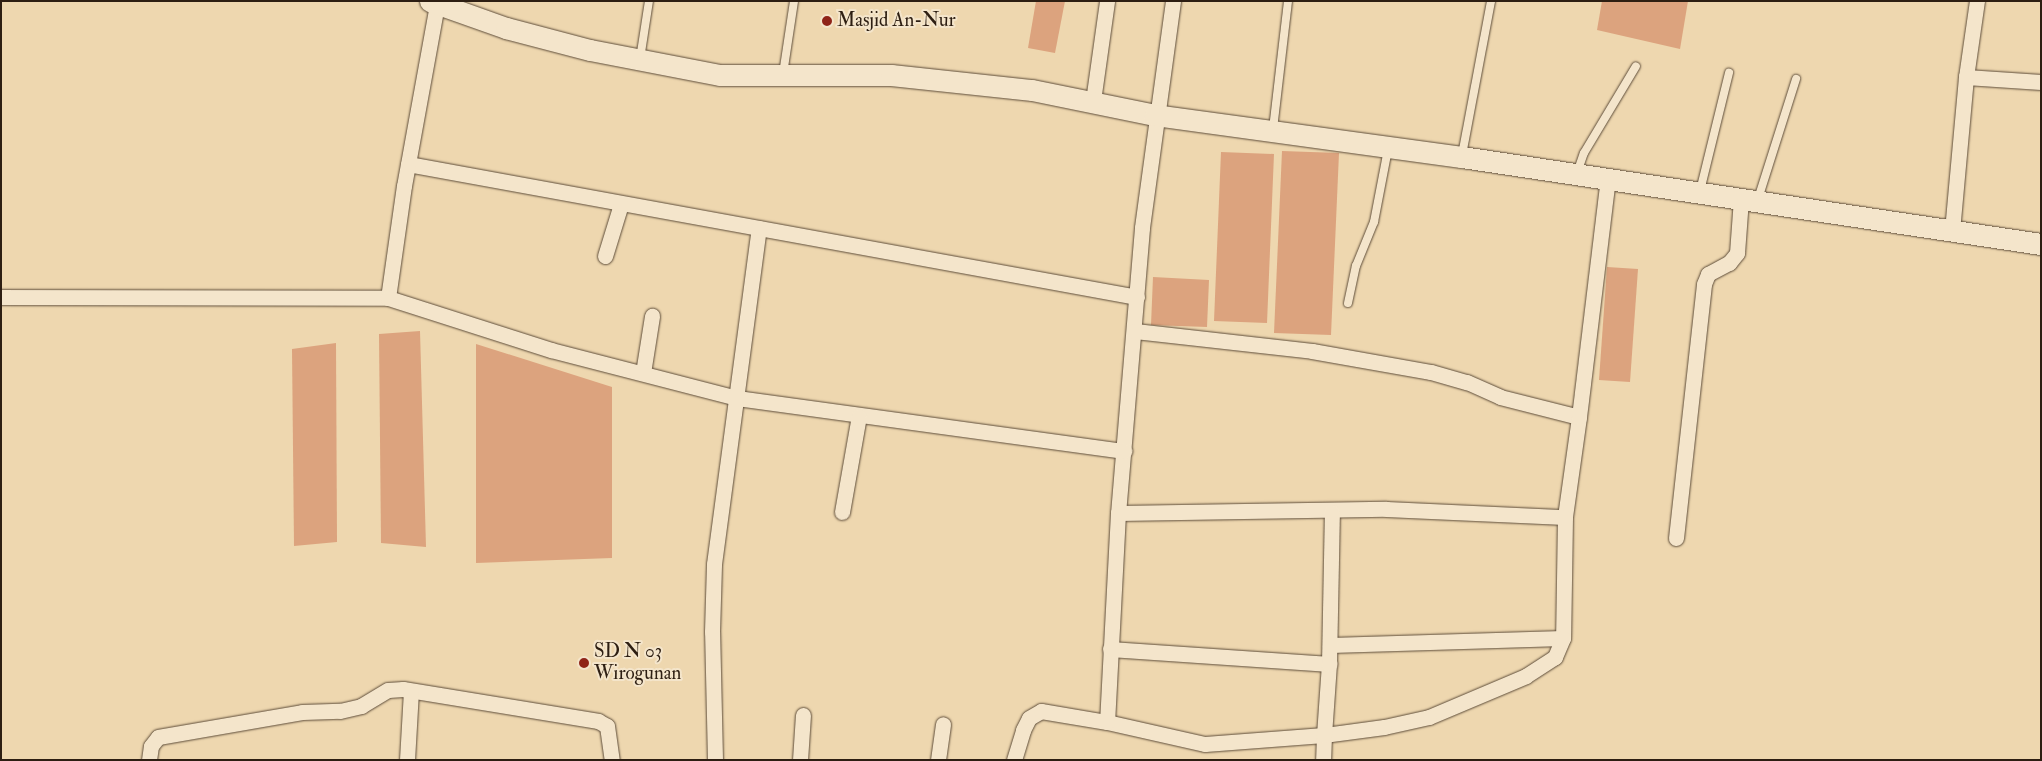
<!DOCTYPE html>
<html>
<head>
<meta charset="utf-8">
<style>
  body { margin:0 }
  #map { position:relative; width:2042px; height:761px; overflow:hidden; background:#eed7af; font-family:"IM FELL Double Pica",serif }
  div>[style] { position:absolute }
  .building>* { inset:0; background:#dca37e }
  .roads { filter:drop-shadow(0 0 1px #5d4c39) drop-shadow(0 0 1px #5d4c39) }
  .lane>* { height:8px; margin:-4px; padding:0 4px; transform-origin:4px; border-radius:4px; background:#f4e5cb }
  .street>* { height:15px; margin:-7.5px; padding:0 7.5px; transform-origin:7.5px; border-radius:7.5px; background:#f4e5cb }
  .secondary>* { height:21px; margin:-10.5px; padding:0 10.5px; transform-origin:10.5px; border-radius:10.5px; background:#f4e5cb }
  .dots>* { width:14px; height:14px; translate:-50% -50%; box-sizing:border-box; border:2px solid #f4e5cb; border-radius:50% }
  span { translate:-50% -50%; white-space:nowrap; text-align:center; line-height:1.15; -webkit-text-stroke:4px #f4e5cb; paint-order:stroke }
  .poi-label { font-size:19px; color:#2d1e12 }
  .left { translate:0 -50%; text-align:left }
  .frame { position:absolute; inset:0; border:2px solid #2d1e12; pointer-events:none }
</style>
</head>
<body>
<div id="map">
  <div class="building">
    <i style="clip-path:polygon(1036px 1px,1065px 1px,1055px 53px,1028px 48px)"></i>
    <i style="clip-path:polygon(1602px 1px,1688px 1px,1680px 49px,1597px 30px)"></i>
    <i style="clip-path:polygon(1282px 151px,1339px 153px,1331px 335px,1274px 333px)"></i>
    <i style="clip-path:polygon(1221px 152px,1274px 154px,1267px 323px,1214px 321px)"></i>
    <i style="clip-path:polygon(1607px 267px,1638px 269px,1630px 382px,1599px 380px)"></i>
    <i style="clip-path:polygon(1153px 277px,1209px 280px,1207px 327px,1151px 325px)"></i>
    <i style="clip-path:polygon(420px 331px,426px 547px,381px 543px,379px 334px)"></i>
    <i style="clip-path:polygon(336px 343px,337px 542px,294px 546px,292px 349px)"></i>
    <i style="clip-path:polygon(476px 344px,612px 387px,612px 558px,476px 563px)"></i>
  </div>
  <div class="roads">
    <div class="lane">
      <i style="left:640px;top:59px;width:59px;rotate:-81.2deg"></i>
      <i style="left:783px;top:74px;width:74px;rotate:-81.4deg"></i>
      <i style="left:1273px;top:129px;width:129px;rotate:-83.3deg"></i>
      <i style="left:1462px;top:155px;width:157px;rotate:-79.3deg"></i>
      <i style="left:1577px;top:173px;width:21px;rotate:-71deg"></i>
      <i style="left:1584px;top:153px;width:101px;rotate:-59.1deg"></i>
      <i style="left:1700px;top:191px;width:122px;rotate:-76.2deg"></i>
      <i style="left:1758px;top:199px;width:126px;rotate:-72.4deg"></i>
      <i style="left:1348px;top:303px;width:38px;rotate:-78deg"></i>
      <i style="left:1356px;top:266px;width:48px;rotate:-67.8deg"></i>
      <i style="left:1374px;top:222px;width:74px;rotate:-79.1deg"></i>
    </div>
    <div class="street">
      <i style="left:1173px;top:1px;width:229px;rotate:97.8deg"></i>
      <i style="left:1142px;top:228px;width:286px;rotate:94.8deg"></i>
      <i style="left:1118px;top:513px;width:209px;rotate:93deg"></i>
      <i style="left:1107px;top:722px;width:100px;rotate:12.7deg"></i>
      <i style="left:1205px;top:744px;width:119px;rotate:-4.3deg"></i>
      <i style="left:1324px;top:735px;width:25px;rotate:92deg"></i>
      <i style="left:1966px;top:77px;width:75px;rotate:3.8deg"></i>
      <i style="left:1093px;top:101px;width:101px;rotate:-82deg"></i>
      <i style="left:408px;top:164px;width:741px;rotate:10.34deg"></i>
      <i style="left:1952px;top:231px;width:155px;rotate:-84.8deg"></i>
      <i style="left:1966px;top:77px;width:77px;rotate:-81.8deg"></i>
      <i style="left:605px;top:256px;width:54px;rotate:-72.9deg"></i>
      <i style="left:1px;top:297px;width:387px;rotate:0.1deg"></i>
      <i style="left:388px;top:298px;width:113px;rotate:-81.9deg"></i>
      <i style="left:404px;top:186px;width:185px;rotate:-79.7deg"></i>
      <i style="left:388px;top:298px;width:171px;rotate:17.7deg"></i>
      <i style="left:551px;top:350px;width:192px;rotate:14.5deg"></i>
      <i style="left:737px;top:398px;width:391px;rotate:7.8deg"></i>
      <i style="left:1135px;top:331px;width:178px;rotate:6.4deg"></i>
      <i style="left:1312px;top:351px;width:121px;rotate:10deg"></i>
      <i style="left:1431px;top:372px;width:37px;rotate:16deg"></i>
      <i style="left:1467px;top:382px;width:36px;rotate:24deg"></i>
      <i style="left:1500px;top:397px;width:81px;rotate:14.2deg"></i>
      <i style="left:1579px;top:417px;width:101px;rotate:98deg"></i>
      <i style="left:1565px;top:517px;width:121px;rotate:90.9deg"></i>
      <i style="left:1563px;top:638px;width:21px;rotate:113deg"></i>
      <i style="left:1555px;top:657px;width:35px;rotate:147deg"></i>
      <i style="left:1526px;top:676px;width:105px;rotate:157.1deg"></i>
      <i style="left:1429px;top:717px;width:46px;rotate:167.5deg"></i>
      <i style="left:1384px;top:727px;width:61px;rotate:172.4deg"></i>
      <i style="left:1324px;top:735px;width:71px;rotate:-86deg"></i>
      <i style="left:643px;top:373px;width:58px;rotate:-81deg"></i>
      <i style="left:1579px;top:417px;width:240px;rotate:-83.1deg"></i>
      <i style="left:842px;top:512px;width:97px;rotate:-80deg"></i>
      <i style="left:1118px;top:513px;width:268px;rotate:-0.9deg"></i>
      <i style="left:1386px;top:509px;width:179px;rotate:2.6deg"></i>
      <i style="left:1676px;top:538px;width:256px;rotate:-83.7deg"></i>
      <i style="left:1704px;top:284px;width:11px;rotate:-68deg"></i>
      <i style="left:1708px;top:274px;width:24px;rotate:-28deg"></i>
      <i style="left:1729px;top:263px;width:13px;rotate:-51deg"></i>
      <i style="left:1737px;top:253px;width:54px;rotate:-85.8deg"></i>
      <i style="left:1330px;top:645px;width:233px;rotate:-1.7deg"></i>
      <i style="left:1110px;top:649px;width:220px;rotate:3.9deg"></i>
      <i style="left:1329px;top:664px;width:152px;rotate:-88.9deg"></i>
      <i style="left:149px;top:760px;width:14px;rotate:-82deg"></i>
      <i style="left:151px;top:746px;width:11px;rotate:-52deg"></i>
      <i style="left:158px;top:737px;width:146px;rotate:-9.8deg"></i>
      <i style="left:302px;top:712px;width:38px;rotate:-2deg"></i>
      <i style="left:340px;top:711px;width:22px;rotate:-13deg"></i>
      <i style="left:361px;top:706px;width:31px;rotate:-31deg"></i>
      <i style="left:388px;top:690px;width:15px;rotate:-4deg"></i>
      <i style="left:403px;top:689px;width:198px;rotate:9.3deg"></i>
      <i style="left:598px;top:721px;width:10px;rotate:29deg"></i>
      <i style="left:607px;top:726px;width:34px;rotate:82deg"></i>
      <i style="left:407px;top:760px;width:69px;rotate:-86.7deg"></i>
      <i style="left:715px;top:760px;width:128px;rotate:-91.3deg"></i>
      <i style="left:712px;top:632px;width:68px;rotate:-88.3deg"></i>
      <i style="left:714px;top:564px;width:339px;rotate:-82.4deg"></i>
      <i style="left:800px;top:760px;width:45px;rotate:-86.2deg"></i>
      <i style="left:938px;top:760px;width:36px;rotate:-82deg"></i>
      <i style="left:1014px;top:760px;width:31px;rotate:-73deg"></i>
      <i style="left:1023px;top:730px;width:13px;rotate:-63deg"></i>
      <i style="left:1029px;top:718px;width:14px;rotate:-30deg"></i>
      <i style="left:1041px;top:711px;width:67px;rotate:9.5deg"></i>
    </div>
    <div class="secondary">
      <i style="left:430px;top:1px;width:81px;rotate:19.6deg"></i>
      <i style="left:506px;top:28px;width:87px;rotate:14.7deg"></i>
      <i style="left:590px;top:50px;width:132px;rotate:10.9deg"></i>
      <i style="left:720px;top:75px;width:171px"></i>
      <i style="left:891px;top:75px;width:142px;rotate:6.1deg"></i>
      <i style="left:1032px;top:90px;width:126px;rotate:11.5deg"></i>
      <i style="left:1155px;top:115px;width:310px;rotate:7.8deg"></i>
      <i style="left:1462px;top:157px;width:585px;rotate:8.55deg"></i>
    </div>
  </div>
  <div class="dots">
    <i style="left:827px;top:21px;background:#8f2418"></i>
    <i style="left:584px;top:663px;background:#8f2418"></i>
  </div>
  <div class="poi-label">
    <span class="left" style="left:837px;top:21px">Masjid An-Nur</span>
    <span class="left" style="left:594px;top:663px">SD N 03<br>Wirogunan</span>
  </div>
  <div class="frame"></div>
</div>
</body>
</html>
